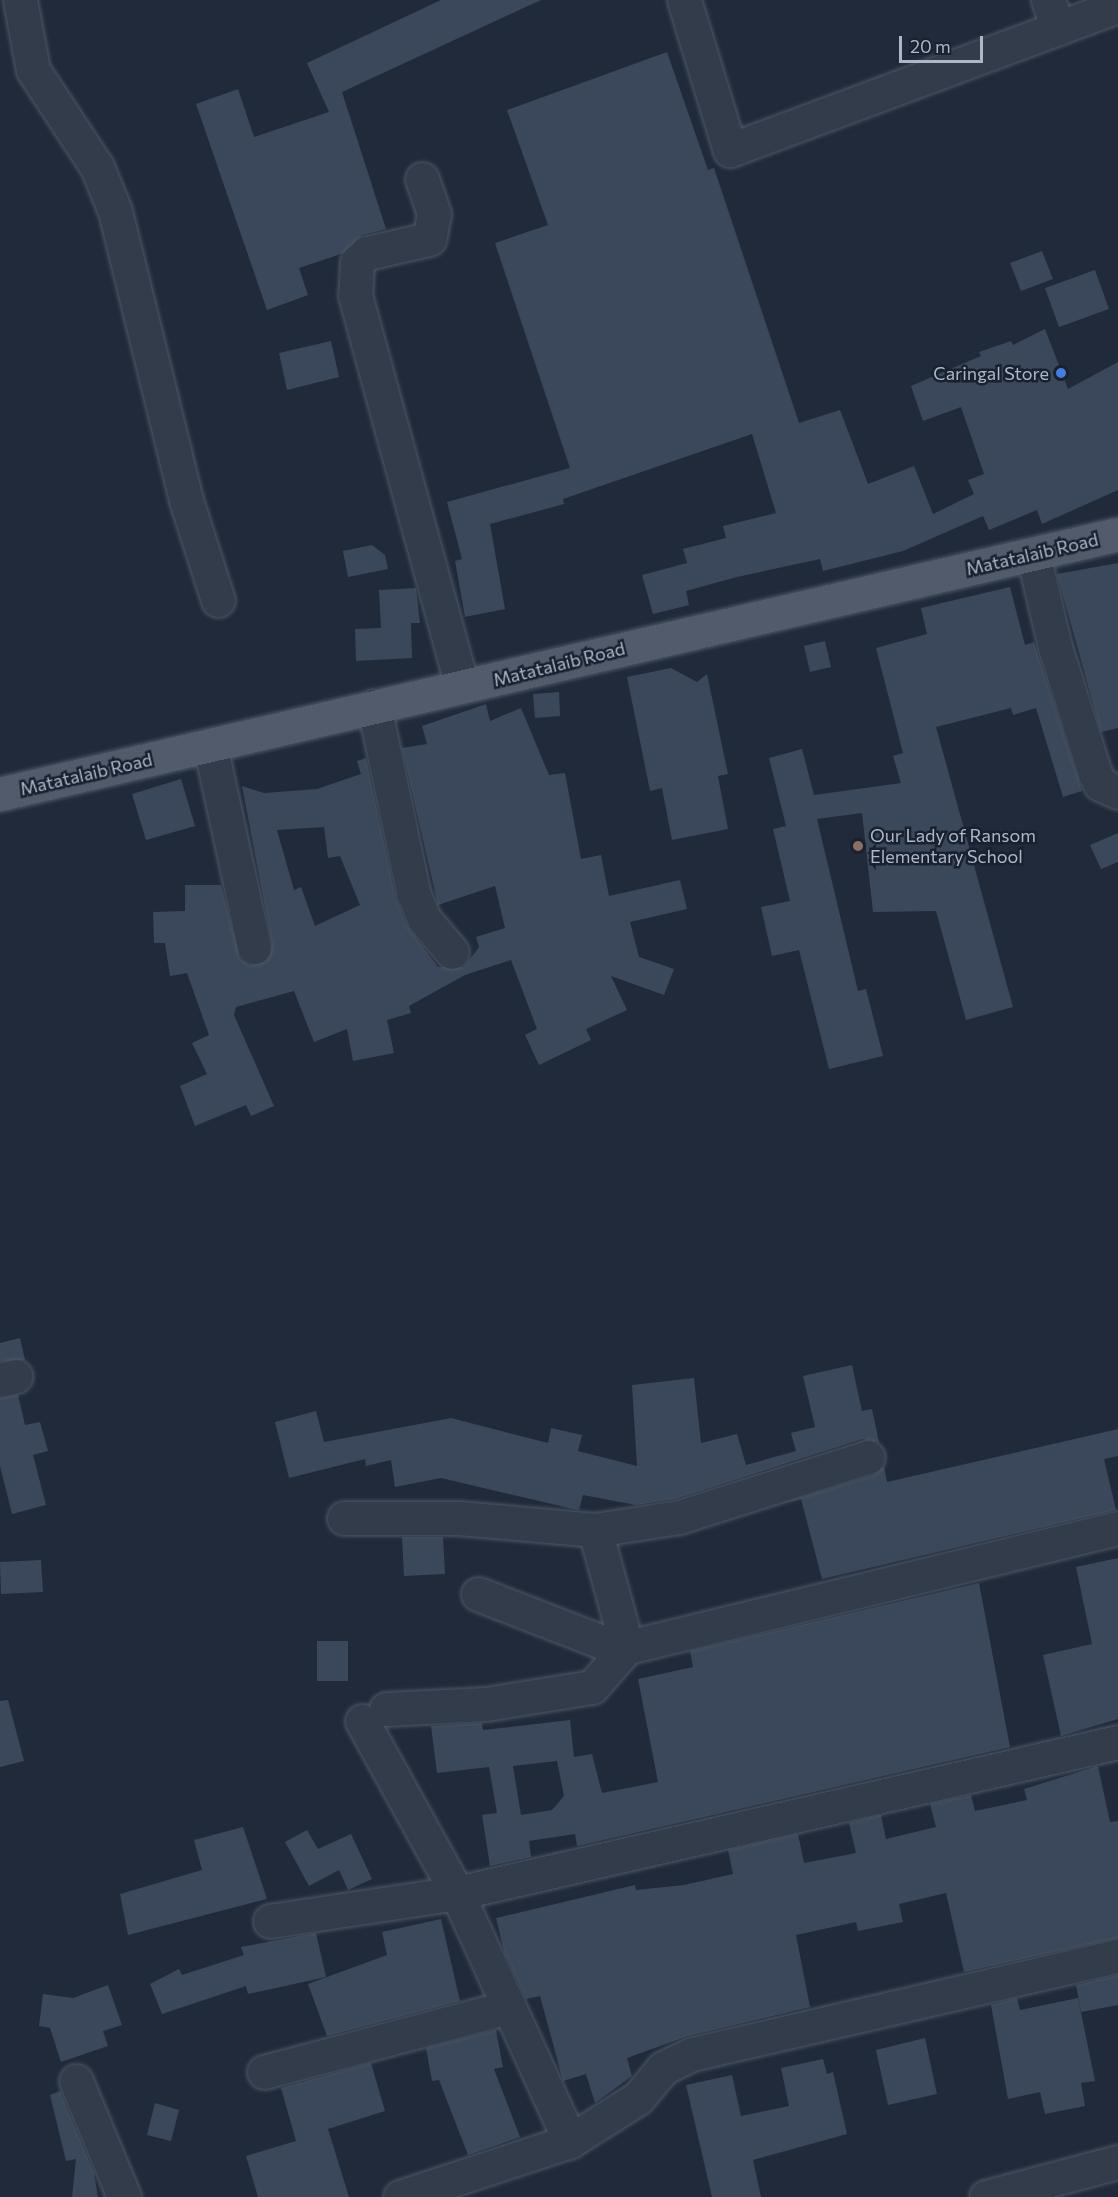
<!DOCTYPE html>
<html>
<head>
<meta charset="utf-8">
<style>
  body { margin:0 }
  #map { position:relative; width:1118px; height:2197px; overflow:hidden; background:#202a3b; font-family:Commissioner,sans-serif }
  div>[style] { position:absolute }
  .building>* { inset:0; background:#3b485b }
  .roads { filter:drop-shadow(0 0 2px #4e5766) drop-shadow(0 0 2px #4e5766) }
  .minor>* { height:33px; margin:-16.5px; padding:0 16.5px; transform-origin:16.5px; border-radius:16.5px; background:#333c4b }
  .major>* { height:33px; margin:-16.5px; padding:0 16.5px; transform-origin:16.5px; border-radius:16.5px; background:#515b6b }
  .dots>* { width:16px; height:16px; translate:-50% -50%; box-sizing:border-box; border:3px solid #192130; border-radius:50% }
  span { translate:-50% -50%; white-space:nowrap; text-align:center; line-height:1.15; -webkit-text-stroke:5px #192130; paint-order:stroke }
  .poi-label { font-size:18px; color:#aeb7c7 }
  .right { translate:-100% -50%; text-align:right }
  .left { translate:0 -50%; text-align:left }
  .street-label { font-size:18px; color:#aeb7c7 }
  .scale { position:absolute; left:899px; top:36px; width:84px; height:27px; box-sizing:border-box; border:3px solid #aeb7c7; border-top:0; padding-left:8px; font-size:18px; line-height:21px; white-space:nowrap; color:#aeb7c7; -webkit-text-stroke:4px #192130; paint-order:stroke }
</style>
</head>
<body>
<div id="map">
  <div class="building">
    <i style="clip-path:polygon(441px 0,541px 0,342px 92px,386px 229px,362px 235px,341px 254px,299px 268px,308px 295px,267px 310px,196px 104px,238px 89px,254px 137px,329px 112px,307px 63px)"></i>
    <i style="clip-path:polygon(667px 52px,708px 170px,714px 168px,799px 423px,840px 410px,868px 484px,914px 466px,933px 514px,974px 494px,968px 480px,984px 474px,961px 407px,923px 421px,911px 386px,981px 356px,979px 352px,1011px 341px,1013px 345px,1045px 329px,1068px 389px,1118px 362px,1118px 490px,1042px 524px,1037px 510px,989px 530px,983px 516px,903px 551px,823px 571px,820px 559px,737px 577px,686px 591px,689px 605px,653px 614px,642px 575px,687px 563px,683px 549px,726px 538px,723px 526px,776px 513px,752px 434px,563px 499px,564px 504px,490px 524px,505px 609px,465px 617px,455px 561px,462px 559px,447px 502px,570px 468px,495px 243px,548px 225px,507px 110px)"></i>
    <i style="clip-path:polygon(1042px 251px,1053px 279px,1021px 291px,1010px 263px)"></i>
    <i style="clip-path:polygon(1095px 270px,1109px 309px,1059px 327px,1045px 288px)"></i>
    <i style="clip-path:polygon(331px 341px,339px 377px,287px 390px,279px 353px)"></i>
    <i style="clip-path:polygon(372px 545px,385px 555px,388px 569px,348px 577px,343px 551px)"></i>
    <i style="clip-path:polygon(1118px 563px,1118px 728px,1101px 732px,1057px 574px)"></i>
    <i style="clip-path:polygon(1010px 587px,1025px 645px,1034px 642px,1082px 791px,1063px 797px,1036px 708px,1013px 715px,1011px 708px,936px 727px,1013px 1007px,966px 1020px,936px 911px,873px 912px,862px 813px,817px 819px,858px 991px,866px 989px,883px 1056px,829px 1069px,799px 950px,772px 956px,761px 907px,790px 901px,773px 829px,786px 826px,769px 758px,802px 749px,814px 795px,901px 783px,893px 756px,903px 753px,876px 648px,927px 634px,921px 608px)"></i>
    <i style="clip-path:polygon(416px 588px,420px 623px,411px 623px,412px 658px,356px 661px,355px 629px,381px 628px,379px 590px)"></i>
    <i style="clip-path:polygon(825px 641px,831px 667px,810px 672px,804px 646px)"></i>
    <i style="clip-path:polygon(671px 668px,697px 682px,707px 674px,728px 774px,718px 776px,728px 829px,672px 840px,662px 788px,650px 791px,627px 677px)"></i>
    <i style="clip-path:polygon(559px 692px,560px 716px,535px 718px,533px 694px)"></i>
    <i style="clip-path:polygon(evenodd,486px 704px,490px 721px,521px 708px,549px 775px,565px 773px,581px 859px,601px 855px,609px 896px,680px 880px,687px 909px,630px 922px,639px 957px,674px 969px,664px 995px,611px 976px,627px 1010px,586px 1029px,591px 1040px,539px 1065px,525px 1035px,537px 1029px,511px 960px,465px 975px,409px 1006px,411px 1013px,387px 1020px,394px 1053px,353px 1061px,347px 1029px,314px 1042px,294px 991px,236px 1007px,234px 1015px,274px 1106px,251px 1116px,246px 1105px,195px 1126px,180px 1086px,207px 1074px,192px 1043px,209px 1035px,187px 973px,170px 976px,165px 943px,154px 943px,153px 912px,185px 911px,185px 885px,221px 885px,240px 959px,249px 965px,266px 961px,272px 943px,242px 786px,264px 793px,317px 789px,361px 774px,357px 761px,366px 758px,396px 899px,407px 926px,438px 967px,464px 967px,479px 947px,476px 937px,505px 928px,495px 886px,438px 905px,402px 748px,427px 744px,422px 726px,486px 704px,324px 827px,328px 858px,340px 856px,360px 905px,315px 926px,301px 887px,294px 890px,277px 830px,324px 827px)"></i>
    <i style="clip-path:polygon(181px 779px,195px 826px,146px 840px,132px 794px)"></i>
    <i style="clip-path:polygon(1118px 833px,1118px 862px,1101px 869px,1090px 845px)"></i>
    <i style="clip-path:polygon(20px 1338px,25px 1360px,0 1361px,0 1343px)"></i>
    <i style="clip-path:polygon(852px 1365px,862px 1411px,872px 1409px,879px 1442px,862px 1439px,675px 1499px,636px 1505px,583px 1495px,579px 1510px,573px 1509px,441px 1478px,395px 1487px,391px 1460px,366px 1466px,365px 1459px,289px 1478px,275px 1422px,316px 1411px,324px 1442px,451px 1418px,548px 1443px,551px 1428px,582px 1435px,578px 1451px,637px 1466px,632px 1385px,694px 1378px,701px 1443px,737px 1434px,746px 1465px,796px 1451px,791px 1433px,815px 1427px,803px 1376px)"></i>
    <i style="clip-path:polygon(18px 1395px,25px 1425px,40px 1422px,48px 1451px,33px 1455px,46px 1505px,12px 1514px,0 1466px,0 1398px)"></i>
    <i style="clip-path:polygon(1118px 1429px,1118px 1456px,1104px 1459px,1116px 1510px,822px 1579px,801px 1499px,780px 1504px,874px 1475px,884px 1466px,887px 1482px)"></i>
    <i style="clip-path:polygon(402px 1537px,443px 1537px,445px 1574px,404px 1576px)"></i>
    <i style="clip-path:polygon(1118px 1558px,1118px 1719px,1061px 1736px,1043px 1655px,1092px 1644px,1076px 1567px)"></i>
    <i style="clip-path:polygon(41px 1560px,43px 1592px,1px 1594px,0 1562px)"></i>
    <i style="clip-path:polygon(evenodd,979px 1583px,1010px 1747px,577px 1846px,575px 1834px,529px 1841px,531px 1857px,490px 1866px,482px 1815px,497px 1813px,489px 1767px,437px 1773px,431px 1726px,482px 1723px,483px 1730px,570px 1720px,574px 1757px,592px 1754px,602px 1793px,658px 1782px,638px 1679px,693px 1667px,690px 1651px,979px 1583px,557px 1761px,564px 1796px,552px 1810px,521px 1815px,513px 1766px,557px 1761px)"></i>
    <i style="clip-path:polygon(317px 1641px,348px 1641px,348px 1681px,317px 1681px)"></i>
    <i style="clip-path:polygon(8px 1700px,24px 1761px,0 1767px,0 1701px)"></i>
    <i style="clip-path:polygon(1098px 1766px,1110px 1822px,1118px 1821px,1118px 1938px,964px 1972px,946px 1893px,899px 1904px,903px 1922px,858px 1931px,856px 1922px,796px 1935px,810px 2007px,688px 2036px,627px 2058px,632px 2076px,595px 2103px,586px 2074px,563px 2081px,540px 1996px,526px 1999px,504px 1951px,496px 1918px,635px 1885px,636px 1890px,684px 1885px,733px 1874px,728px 1850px,798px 1834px,804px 1863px,856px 1853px,849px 1823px,881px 1815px,886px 1839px,936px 1827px,930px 1804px,971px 1795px,975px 1811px,1027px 1800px,1024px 1789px)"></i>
    <i style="clip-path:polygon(243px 1827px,267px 1899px,128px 1935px,120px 1894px,202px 1870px,194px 1840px)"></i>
    <i style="clip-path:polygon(307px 1830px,318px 1849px,351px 1834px,372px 1879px,348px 1890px,339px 1870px,309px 1886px,285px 1842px)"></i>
    <i style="clip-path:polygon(441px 1919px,460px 2001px,327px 2036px,308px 1984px,387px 1955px,382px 1932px)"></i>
    <i style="clip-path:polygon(316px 1933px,326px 1977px,248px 1994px,246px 1986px,162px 2014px,150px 1984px,179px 1969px,182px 1975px,244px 1955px,241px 1947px)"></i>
    <i style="clip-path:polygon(1118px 1975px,1118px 2005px,1081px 2012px,1076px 1985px)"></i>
    <i style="clip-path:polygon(108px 1985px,122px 2025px,103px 2031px,108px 2046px,61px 2062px,50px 2028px,39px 2026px,43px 1994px,73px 1998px)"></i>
    <i style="clip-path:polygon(1017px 1998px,1020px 2010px,1078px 1998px,1095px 2081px,1081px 2083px,1085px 2106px,1045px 2114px,1040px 2092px,1008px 2099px,991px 2005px)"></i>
    <i style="clip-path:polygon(496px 2030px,503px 2067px,494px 2069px,520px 2137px,468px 2155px,439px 2080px,432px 2081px,426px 2048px)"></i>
    <i style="clip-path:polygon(925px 2038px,937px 2094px,888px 2105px,876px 2050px)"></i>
    <i style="clip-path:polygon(823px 2059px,827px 2074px,833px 2072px,847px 2134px,753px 2160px,761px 2197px,712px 2197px,686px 2085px,732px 2075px,741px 2116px,789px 2106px,781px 2068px)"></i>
    <i style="clip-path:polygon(371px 2063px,385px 2111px,328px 2129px,349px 2197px,258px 2197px,246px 2156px,296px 2141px,281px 2088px)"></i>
    <i style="clip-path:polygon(60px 2091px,94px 2173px,98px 2197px,72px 2197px,76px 2159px,66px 2161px,50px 2095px)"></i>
    <i style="clip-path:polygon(155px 2103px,179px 2110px,171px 2141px,147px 2135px)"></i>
  </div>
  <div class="roads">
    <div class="minor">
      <i style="left:20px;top:0;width:71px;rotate:79.5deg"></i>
      <i style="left:33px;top:70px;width:116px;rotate:56.6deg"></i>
      <i style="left:97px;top:167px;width:48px;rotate:67.8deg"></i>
      <i style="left:115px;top:211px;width:298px;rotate:76.2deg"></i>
      <i style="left:186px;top:500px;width:105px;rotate:72.3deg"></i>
      <i style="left:684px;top:0;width:157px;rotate:73deg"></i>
      <i style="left:730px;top:150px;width:414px;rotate:-20.4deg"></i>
      <i style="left:1048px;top:0;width:30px;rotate:70deg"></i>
      <i style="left:422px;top:179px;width:37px;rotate:71deg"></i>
      <i style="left:434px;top:214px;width:25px;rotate:101deg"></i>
      <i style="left:429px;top:239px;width:64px;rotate:167.3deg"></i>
      <i style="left:367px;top:253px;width:13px;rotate:138deg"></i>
      <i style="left:357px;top:262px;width:33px;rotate:93deg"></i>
      <i style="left:355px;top:295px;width:406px;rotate:74.7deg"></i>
      <i style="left:1033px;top:554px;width:96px;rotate:76.7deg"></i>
      <i style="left:1055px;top:647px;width:133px;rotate:72.5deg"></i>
      <i style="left:1095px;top:774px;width:11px;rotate:63deg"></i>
      <i style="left:1100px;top:784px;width:20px;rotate:24deg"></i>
      <i style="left:374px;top:706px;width:193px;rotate:78.1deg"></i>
      <i style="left:414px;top:895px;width:26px;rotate:67deg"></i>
      <i style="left:424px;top:919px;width:43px;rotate:49.7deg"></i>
      <i style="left:210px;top:745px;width:207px;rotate:77.7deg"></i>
      <i style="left:0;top:1380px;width:16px;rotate:-14deg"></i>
      <i style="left:344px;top:1518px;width:115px"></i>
      <i style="left:459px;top:1518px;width:137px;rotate:5deg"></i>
      <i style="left:478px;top:1594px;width:152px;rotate:21.2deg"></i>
      <i style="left:620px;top:1649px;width:512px;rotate:-13.66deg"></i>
      <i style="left:386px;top:1709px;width:100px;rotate:-2.9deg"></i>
      <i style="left:486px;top:1704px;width:107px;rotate:-9.1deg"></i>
      <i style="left:592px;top:1687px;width:53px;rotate:-48.8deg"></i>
      <i style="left:627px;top:1647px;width:121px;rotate:-105.3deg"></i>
      <i style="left:595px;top:1530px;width:85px;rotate:-8.8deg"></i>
      <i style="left:679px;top:1517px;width:198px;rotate:-17.6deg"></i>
      <i style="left:362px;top:1721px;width:196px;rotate:61.1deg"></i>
      <i style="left:457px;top:1893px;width:273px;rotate:65.5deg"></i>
      <i style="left:270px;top:1921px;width:189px;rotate:-8.5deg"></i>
      <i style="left:457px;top:1893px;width:678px;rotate:-12.87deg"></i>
      <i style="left:264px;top:2072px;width:249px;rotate:-14.9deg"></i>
      <i style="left:76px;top:2081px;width:126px;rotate:67.5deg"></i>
      <i style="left:400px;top:2197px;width:179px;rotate:-18.2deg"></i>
      <i style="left:570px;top:2141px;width:80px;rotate:-32.3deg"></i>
      <i style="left:638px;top:2098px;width:39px;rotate:-50deg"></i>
      <i style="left:663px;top:2068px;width:32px;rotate:-26deg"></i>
      <i style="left:692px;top:2054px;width:437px;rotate:-13deg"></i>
      <i style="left:986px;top:2197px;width:137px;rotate:-14.9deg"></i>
    </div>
    <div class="major">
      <i style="left:0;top:794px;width:1148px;rotate:-13.09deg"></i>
    </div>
  </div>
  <div class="dots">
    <i style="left:1061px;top:373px;background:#3f7fe0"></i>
    <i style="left:858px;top:846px;background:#8d6e63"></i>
  </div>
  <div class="poi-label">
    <span class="right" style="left:1049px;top:373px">Caringal Store</span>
    <span class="left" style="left:870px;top:846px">Our Lady of Ransom<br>Elementary School</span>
  </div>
  <div class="street-label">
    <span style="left:1032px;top:554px;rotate:-13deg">Matatalaib Road</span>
    <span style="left:559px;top:664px;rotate:-14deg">Matatalaib Road</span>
    <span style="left:86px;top:774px;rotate:-13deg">Matatalaib Road</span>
  </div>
  <div class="scale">20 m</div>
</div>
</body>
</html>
